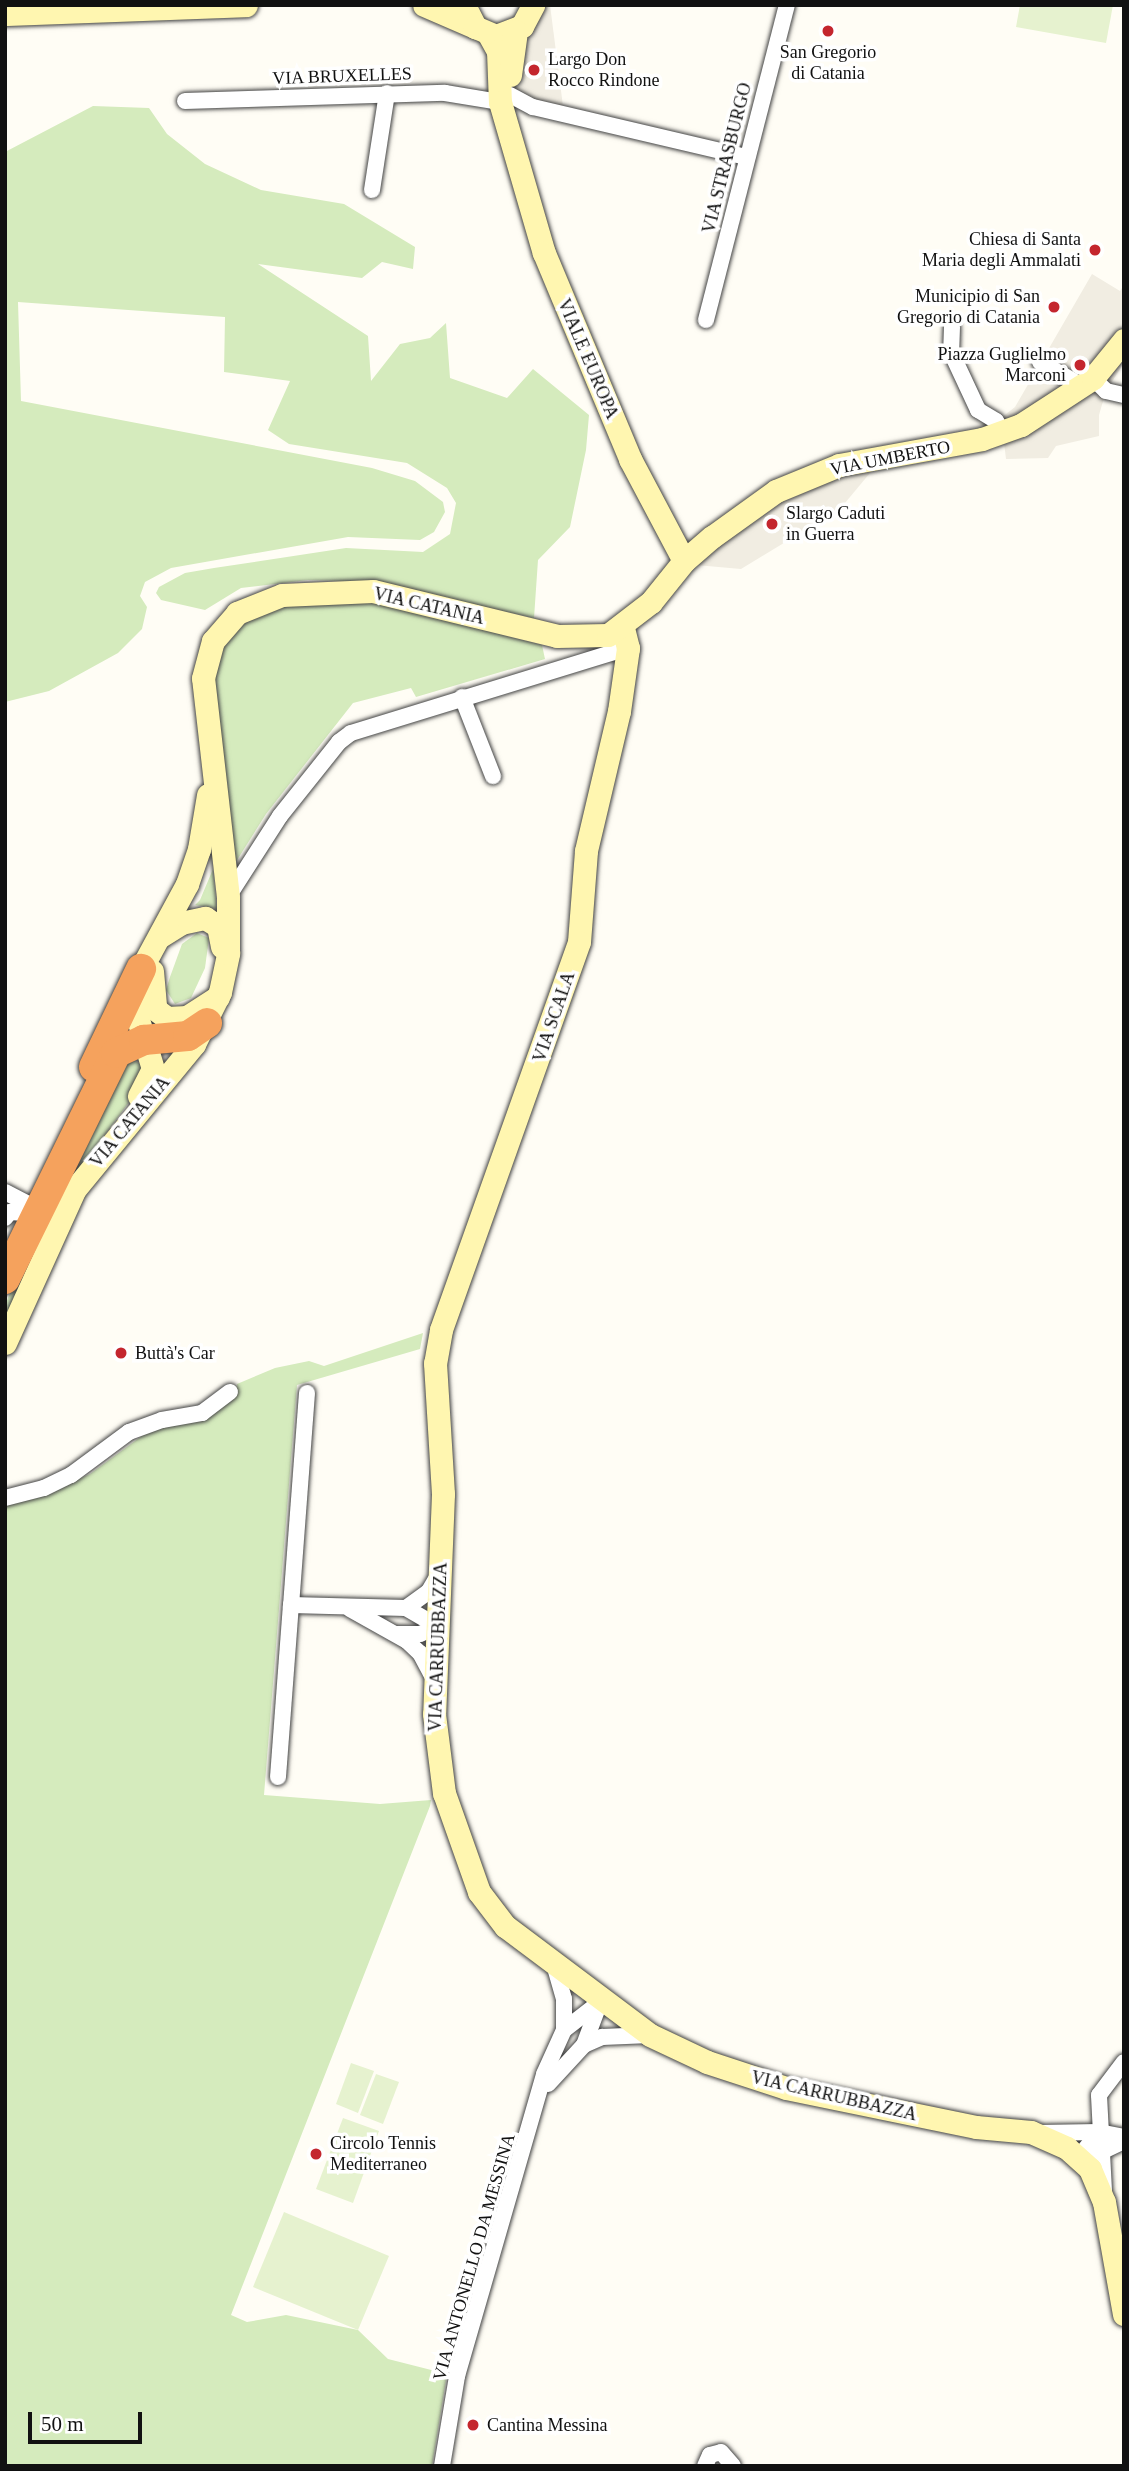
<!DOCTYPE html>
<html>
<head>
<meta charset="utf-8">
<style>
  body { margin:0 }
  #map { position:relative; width:1129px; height:2471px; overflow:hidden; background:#fffdf5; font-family:Georgia,serif }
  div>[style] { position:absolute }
  .green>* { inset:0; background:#d5ebbd }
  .pitch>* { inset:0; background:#e6f2cf }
  .plaza>* { inset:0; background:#f1ede2 }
  .roads { filter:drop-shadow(0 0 2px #444) drop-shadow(0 0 2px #444) }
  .street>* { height:16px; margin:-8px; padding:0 8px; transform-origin:8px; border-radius:8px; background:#fff }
  .secondary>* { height:23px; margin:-11.5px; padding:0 11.5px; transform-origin:11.5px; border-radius:11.5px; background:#fff6b0 }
  .highway>* { height:30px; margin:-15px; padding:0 15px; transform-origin:15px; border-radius:15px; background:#f5a25d }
  .dots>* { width:19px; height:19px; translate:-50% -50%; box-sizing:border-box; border:4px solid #fff; border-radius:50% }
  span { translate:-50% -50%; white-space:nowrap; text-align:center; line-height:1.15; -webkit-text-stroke:7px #fff; paint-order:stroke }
  .poi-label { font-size:18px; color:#111 }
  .left { translate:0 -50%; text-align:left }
  .right { translate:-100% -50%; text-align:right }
  .street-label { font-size:18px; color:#111 }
  .frame { position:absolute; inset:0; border:7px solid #111; pointer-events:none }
  .scale { position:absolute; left:28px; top:2412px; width:114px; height:32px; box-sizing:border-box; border:4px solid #111; border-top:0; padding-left:9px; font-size:21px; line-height:24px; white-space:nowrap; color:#111; -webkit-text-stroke:5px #fff; paint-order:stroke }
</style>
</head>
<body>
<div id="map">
  <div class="green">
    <i style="clip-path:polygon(93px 106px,149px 108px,167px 134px,205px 164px,261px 190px,344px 204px,415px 247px,413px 269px,382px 262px,362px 278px,258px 264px,368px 336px,371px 381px,400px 344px,430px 338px,446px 323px,450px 378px,507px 398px,533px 369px,589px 415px,586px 450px,570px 527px,538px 560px,534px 618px,373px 582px,308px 580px,241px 588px,205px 610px,161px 600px,156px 593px,159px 587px,185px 573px,214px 568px,346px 548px,423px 552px,450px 534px,456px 503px,447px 488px,407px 463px,289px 444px,268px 430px,290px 381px,224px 372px,225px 317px,18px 302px,21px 401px,372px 468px,415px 481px,443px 502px,445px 512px,434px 532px,420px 540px,348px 537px,171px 568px,145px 582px,140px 596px,147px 607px,142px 629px,118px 653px,49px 691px,5px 702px,5px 152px)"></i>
    <i style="clip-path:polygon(340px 600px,379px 603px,542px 645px,545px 659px,416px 697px,411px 688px,353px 703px,266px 814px,232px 868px,212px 694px,217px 662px,225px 644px,252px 615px,277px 605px)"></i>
    <i style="clip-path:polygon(213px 869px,217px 909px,195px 905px,200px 900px)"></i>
    <i style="clip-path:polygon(197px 933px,209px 938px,205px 968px,191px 998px,175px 1004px,166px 990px,170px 977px,182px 944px)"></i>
    <i style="clip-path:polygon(133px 1060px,145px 1066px,144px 1082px,67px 1186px,5px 1324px,5px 1305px,32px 1241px,120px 1066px)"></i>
    <i style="clip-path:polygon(423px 1333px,420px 1349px,297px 1385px,264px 1795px,380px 1804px,431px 1800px,430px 1806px,231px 2315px,247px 2322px,286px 2315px,358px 2330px,388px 2359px,447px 2374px,432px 2466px,5px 2466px,5px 1502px,35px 1498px,90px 1474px,154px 1427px,205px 1420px,235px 1397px,237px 1384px,275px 1368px,309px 1361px,324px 1366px)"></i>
  </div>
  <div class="pitch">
    <i style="clip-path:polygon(1020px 5px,1113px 5px,1106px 43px,1016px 27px)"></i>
    <i style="clip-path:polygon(351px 2063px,374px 2071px,358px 2113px,336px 2104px)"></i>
    <i style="clip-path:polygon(376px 2074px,399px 2082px,383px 2124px,360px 2115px)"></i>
    <i style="clip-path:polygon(343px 2118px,379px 2131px,353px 2203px,316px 2189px)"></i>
    <i style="clip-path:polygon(284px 2212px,389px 2256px,358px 2330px,253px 2287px)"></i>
  </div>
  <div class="plaza">
    <i style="clip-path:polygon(550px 5px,564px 114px,510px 95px,511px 44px,533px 6px)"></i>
    <i style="clip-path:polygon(1092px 274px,1120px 291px,1124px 285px,1124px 363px,1106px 391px,1099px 415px,1099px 436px,1056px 446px,1048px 458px,1006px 459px,1001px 418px,1015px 407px)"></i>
    <i style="clip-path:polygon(868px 468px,870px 473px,840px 509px,741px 569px,696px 565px,776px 491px)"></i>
  </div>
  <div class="roads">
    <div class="street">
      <i style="left:510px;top:95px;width:26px;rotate:28deg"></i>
      <i style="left:533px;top:107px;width:220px;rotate:13.2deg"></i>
      <i style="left:185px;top:101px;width:260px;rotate:-1.8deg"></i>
      <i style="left:445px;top:93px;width:56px;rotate:9.3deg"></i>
      <i style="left:372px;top:190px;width:98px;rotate:-81.2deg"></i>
      <i style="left:706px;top:320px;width:325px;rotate:-75.6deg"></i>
      <i style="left:952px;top:327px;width:25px;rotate:92deg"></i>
      <i style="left:951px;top:352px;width:64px;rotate:65deg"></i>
      <i style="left:978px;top:410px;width:21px;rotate:31deg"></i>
      <i style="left:996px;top:421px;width:13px;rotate:61deg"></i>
      <i style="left:1040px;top:362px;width:48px;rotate:29.7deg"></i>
      <i style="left:1093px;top:378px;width:18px;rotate:45deg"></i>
      <i style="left:1106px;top:391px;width:18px;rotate:13deg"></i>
      <i style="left:462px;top:697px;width:85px;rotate:68.6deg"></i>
      <i style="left:228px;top:897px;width:96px;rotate:-57.3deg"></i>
      <i style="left:280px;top:816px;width:95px;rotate:-51.4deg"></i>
      <i style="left:339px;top:742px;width:15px;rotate:-37deg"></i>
      <i style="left:351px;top:733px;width:290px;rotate:-17.1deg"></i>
      <i style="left:5px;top:1192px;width:27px;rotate:27deg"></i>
      <i style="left:5px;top:1218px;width:8px;rotate:-50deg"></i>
      <i style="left:10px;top:1212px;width:15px;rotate:4deg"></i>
      <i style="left:307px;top:1393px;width:213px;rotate:94.3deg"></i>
      <i style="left:291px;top:1605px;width:115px;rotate:1.5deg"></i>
      <i style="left:406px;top:1608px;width:38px;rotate:30deg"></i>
      <i style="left:439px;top:1627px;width:20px;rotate:160deg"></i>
      <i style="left:420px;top:1634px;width:23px;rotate:180deg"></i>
      <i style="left:5px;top:1498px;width:40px;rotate:-14.4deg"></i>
      <i style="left:44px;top:1488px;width:30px;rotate:-26deg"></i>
      <i style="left:71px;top:1475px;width:72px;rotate:-36.6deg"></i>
      <i style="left:129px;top:1432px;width:35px;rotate:-20deg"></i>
      <i style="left:162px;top:1420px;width:41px;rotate:-9.9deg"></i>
      <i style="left:202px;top:1413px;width:35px;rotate:-37deg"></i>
      <i style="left:406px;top:1608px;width:29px;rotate:-36deg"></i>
      <i style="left:429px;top:1591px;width:16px;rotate:-60deg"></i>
      <i style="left:350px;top:1609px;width:65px;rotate:29.3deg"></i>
      <i style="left:407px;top:1641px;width:18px;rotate:43deg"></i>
      <i style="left:420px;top:1653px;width:30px;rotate:62deg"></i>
      <i style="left:278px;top:1777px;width:172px;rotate:-85.7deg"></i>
      <i style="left:564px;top:2030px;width:46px;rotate:-37.9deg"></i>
      <i style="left:584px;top:2045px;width:46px;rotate:-69.6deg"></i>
      <i style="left:548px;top:2084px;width:53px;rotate:-47.3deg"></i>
      <i style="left:584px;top:2045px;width:20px;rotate:-24deg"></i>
      <i style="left:602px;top:2037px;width:48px;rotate:-2.4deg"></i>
      <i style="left:1099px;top:2132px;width:26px;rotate:129deg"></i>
      <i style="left:1083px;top:2152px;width:9px;rotate:96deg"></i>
      <i style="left:1082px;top:2161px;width:47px;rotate:-25.5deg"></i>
      <i style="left:1039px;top:2133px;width:60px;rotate:-1deg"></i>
      <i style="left:1099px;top:2132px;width:25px;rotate:11deg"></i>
      <i style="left:1104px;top:2191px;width:96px;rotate:-93deg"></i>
      <i style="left:1099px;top:2095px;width:41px;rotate:-52.9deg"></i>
      <i style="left:442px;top:2466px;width:91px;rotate:-80.5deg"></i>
      <i style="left:457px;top:2376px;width:314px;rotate:-73.9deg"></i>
      <i style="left:544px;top:2074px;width:48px;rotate:-65.6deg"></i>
      <i style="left:564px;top:2030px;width:31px;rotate:-90deg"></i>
      <i style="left:564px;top:1999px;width:33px;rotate:-106deg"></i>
      <i style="left:705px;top:2466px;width:12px;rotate:-66deg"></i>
      <i style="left:710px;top:2455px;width:11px;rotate:-15deg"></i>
      <i style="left:721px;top:2452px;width:18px;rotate:49deg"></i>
    </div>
    <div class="secondary">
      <i style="left:424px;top:5px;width:56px;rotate:23.3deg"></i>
      <i style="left:464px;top:5px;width:25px;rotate:63deg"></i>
      <i style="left:475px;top:27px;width:23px;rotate:23deg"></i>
      <i style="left:496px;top:36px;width:28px;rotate:-21deg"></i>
      <i style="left:522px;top:26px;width:24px;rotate:-62deg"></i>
      <i style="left:5px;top:14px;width:241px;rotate:-2.1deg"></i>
      <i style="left:489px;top:35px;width:18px;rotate:61deg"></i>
      <i style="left:498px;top:51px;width:51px;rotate:87.8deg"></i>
      <i style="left:500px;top:102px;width:157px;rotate:73.8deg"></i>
      <i style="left:544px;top:253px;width:223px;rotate:67.3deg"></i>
      <i style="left:630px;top:459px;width:115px;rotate:62.1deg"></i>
      <i style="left:510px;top:75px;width:44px;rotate:-82.2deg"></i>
      <i style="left:623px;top:628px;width:21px;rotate:76deg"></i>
      <i style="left:628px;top:648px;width:64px;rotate:98.1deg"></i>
      <i style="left:619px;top:711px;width:144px;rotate:103.3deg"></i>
      <i style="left:586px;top:851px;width:91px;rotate:94.4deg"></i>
      <i style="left:579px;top:942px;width:412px;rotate:109.6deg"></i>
      <i style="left:441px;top:1330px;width:34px;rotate:100deg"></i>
      <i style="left:435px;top:1363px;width:131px;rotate:86.5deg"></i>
      <i style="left:443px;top:1494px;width:220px;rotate:92.3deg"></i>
      <i style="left:434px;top:1714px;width:80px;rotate:82.8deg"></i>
      <i style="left:444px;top:1793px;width:105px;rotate:70.5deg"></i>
      <i style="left:479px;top:1892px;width:43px;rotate:52.6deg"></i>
      <i style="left:505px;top:1926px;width:181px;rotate:36.9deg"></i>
      <i style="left:650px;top:2035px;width:63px;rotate:25.3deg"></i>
      <i style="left:707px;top:2062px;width:83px;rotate:18.2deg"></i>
      <i style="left:786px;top:2088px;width:194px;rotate:11.6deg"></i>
      <i style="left:976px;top:2127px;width:55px;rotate:5.2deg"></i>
      <i style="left:1031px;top:2132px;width:39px;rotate:24deg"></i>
      <i style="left:1067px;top:2148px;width:31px;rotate:42deg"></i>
      <i style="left:1090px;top:2169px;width:36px;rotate:67deg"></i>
      <i style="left:1104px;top:2202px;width:114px;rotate:79.9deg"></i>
      <i style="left:159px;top:937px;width:26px;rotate:-32deg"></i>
      <i style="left:181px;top:923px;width:25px;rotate:-12deg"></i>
      <i style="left:205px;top:918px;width:15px;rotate:32deg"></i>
      <i style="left:218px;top:926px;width:21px;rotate:79deg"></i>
      <i style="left:152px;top:971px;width:38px;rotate:85deg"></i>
      <i style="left:155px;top:1009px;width:15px;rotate:37deg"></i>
      <i style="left:167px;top:1018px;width:20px;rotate:-3deg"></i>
      <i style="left:187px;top:1017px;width:37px;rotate:-33deg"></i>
      <i style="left:139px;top:1096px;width:30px;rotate:-63deg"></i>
      <i style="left:153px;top:1069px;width:55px;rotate:-106.8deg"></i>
      <i style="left:137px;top:1016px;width:47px;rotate:-85.1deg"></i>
      <i style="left:141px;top:969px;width:97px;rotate:-61.6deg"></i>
      <i style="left:187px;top:884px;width:37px;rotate:-71deg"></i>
      <i style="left:199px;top:849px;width:55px;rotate:-80.5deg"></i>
      <i style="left:5px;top:1343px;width:169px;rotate:-65.6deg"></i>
      <i style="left:75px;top:1189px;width:188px;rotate:-50.6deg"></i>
      <i style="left:194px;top:1044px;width:58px;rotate:-63.4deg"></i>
      <i style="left:220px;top:992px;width:40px;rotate:-78deg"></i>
      <i style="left:228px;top:953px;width:56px;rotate:-90deg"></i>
      <i style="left:228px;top:897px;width:220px;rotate:-96.5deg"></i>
      <i style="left:203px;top:678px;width:38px;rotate:-75deg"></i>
      <i style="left:213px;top:641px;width:37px;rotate:-49deg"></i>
      <i style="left:237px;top:613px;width:48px;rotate:-21.8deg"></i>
      <i style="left:282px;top:595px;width:91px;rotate:-2.5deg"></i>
      <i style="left:373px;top:591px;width:189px;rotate:13.7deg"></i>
      <i style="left:557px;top:636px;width:51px;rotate:-1.1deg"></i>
      <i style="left:608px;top:635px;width:54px;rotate:-37.5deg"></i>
      <i style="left:651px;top:602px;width:53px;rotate:-51.2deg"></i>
      <i style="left:684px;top:561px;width:37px;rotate:-41deg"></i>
      <i style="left:712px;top:537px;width:79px;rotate:-35.7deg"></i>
      <i style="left:776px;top:491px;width:68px;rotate:-22.4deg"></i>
      <i style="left:839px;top:465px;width:145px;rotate:-10.3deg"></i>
      <i style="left:982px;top:439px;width:41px;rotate:-19.7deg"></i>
      <i style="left:1021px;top:425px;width:86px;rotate:-33.1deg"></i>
      <i style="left:1093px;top:378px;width:49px;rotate:-50.8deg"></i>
    </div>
    <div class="highway">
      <i style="left:94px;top:1067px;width:109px;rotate:-64.4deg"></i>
      <i style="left:5px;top:1279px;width:252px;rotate:-63.8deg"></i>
      <i style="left:116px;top:1053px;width:31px;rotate:-25deg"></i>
      <i style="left:144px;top:1040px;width:44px;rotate:-5.2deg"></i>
      <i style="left:188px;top:1036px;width:23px;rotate:-34deg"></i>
    </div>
  </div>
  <div class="dots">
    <i style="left:828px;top:31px;background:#c4262e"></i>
    <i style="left:534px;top:70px;background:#c4262e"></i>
    <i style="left:1095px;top:250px;background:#c4262e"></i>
    <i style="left:1054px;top:307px;background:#c4262e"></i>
    <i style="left:1080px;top:365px;background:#c4262e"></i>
    <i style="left:772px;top:524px;background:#c4262e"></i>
    <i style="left:121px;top:1353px;background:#c4262e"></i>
    <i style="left:316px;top:2154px;background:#c4262e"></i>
    <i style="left:473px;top:2425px;background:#c4262e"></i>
  </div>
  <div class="poi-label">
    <span style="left:828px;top:63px">San Gregorio<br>di Catania</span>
    <span class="left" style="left:548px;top:70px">Largo Don<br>Rocco Rindone</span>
    <span class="right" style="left:1081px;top:250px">Chiesa di Santa<br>Maria degli Ammalati</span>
    <span class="right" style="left:1040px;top:307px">Municipio di San<br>Gregorio di Catania</span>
    <span class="right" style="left:1066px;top:365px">Piazza Guglielmo<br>Marconi</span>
    <span class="left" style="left:786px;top:524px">Slargo Caduti<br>in Guerra</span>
    <span class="left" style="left:135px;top:1353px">Buttà's Car</span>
    <span class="left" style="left:330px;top:2154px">Circolo Tennis<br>Mediterraneo</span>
    <span class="left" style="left:487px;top:2425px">Cantina Messina</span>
  </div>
  <div class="street-label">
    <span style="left:342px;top:76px;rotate:-2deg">VIA BRUXELLES</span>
    <span style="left:727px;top:158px;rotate:-76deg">VIA STRASBURGO</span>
    <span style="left:588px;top:359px;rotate:67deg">VIALE EUROPA</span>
    <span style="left:890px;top:458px;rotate:-11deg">VIA UMBERTO</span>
    <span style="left:429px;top:606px;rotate:13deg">VIA CATANIA</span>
    <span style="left:554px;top:1017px;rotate:-71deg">VIA SCALA</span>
    <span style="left:130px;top:1122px;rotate:-50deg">VIA CATANIA</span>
    <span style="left:438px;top:1647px;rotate:-88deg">VIA CARRUBBAZZA</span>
    <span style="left:834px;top:2096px;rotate:13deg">VIA CARRUBBAZZA</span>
    <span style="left:474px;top:2257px;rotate:-74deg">VIA ANTONELLO DA MESSINA</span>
  </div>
  <div class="frame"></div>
  <div class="scale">50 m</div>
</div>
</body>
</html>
